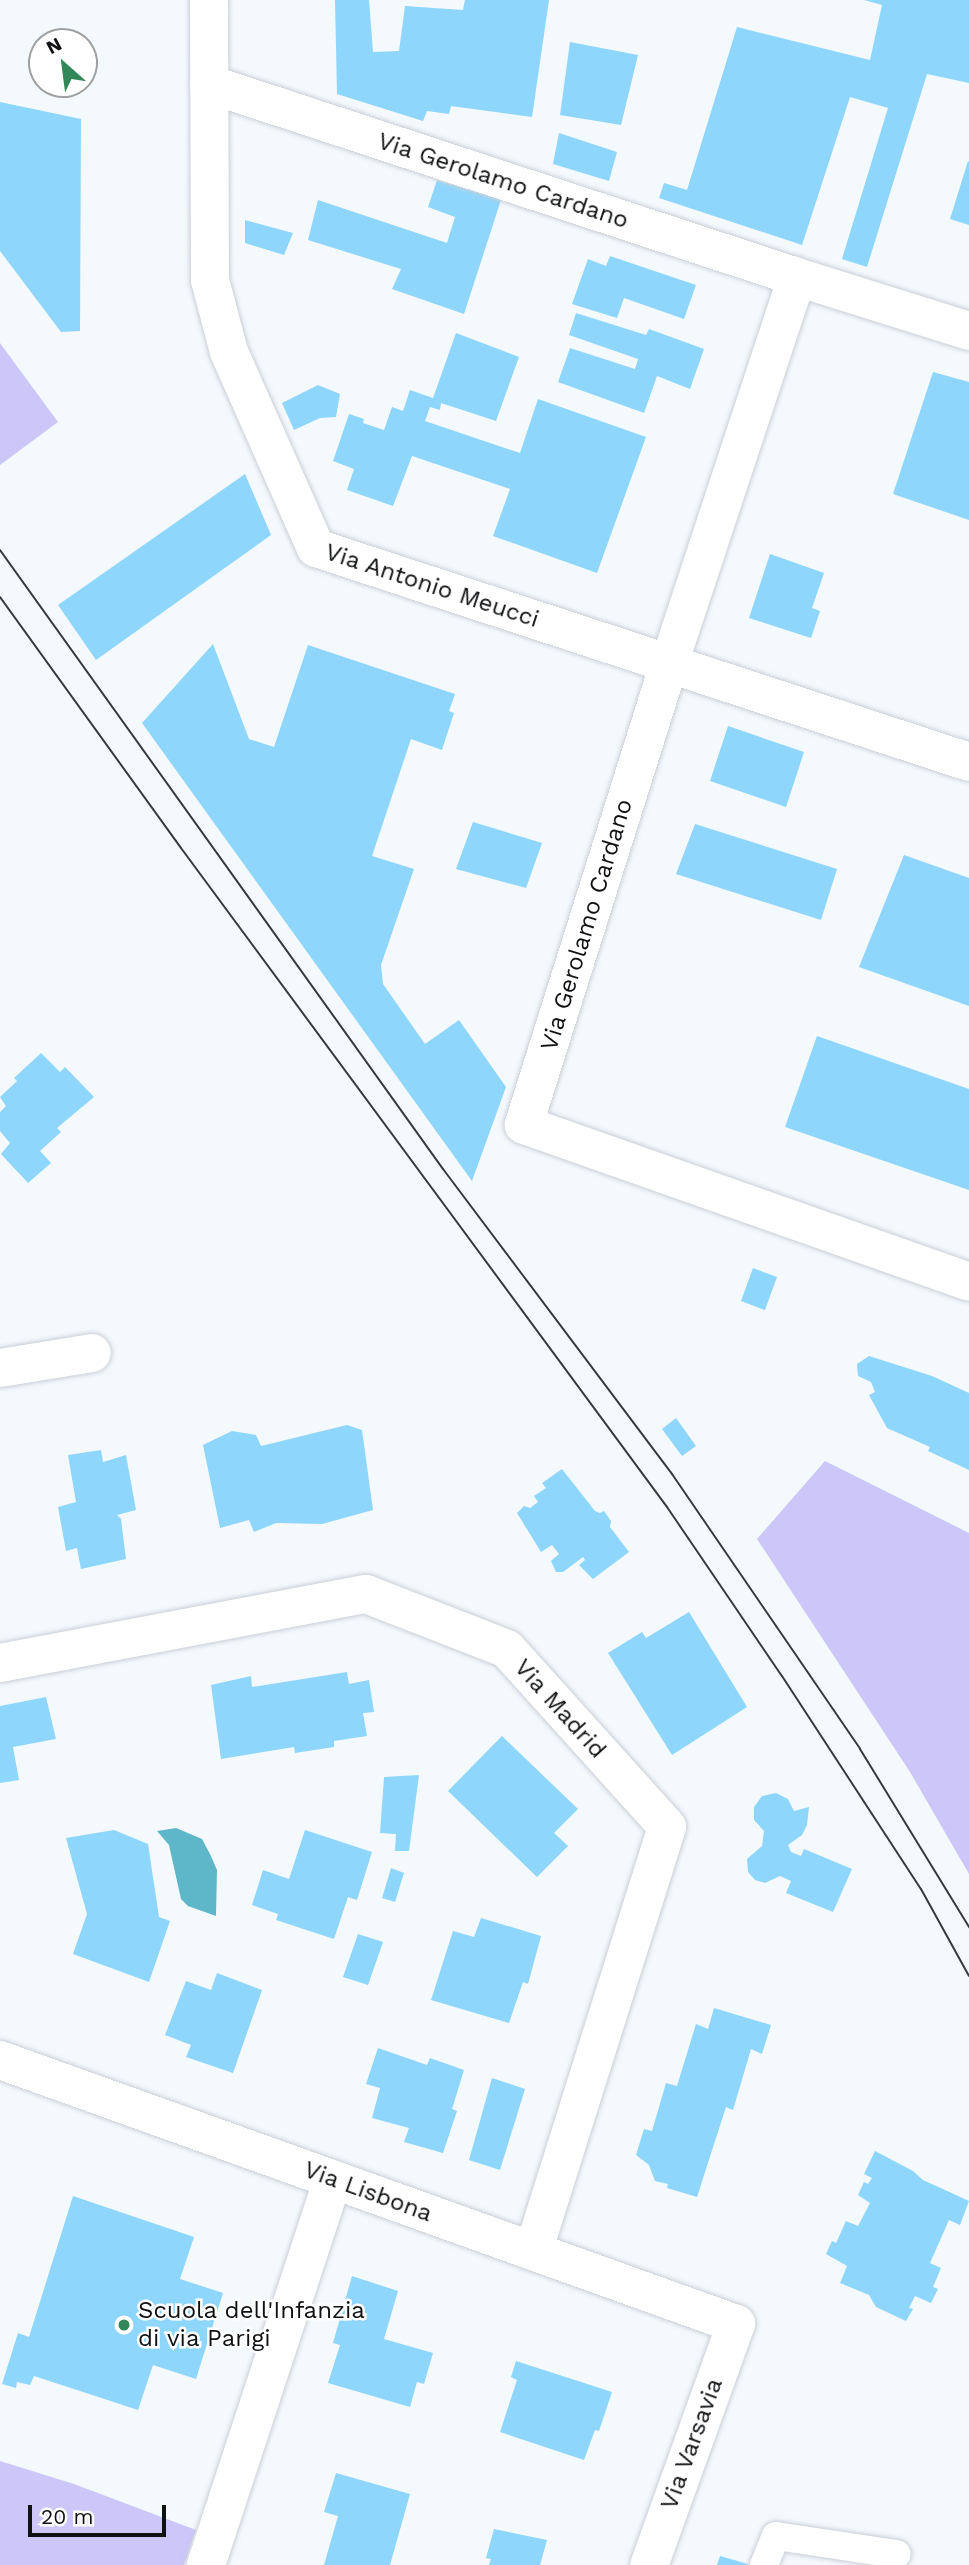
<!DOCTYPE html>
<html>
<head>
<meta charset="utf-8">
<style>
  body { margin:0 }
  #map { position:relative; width:969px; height:2565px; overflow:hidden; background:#f4f9fe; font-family:"Work Sans",sans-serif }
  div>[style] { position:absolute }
  .green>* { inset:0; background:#ccc6f9 }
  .water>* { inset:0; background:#5eb6c9 }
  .building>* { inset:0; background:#8fd6fc }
  .roads { filter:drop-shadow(0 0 2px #c9cfd6) drop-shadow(0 0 2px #c9cfd6) }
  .lane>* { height:28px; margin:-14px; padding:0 14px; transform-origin:14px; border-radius:14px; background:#fff }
  .street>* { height:38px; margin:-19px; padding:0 19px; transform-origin:19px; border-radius:19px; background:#fff }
  .tram>* { height:2px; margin:-1px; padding:0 1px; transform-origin:1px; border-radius:1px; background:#373a3c }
  .dots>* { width:19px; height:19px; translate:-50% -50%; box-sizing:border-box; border:4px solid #fff; border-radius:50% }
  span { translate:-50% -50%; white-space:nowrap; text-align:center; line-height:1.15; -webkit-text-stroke:5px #fff; paint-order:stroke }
  .street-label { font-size:24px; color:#0f1113 }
  .poi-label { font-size:24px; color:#0f1113 }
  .left { translate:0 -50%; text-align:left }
  .north { position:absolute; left:28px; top:28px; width:70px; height:70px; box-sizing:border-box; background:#fff; border:2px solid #9fa0a1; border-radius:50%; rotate:332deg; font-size:19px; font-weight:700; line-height:28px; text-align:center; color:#0f1113 }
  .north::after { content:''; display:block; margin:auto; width:24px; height:32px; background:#328759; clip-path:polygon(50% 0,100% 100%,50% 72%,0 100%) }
  .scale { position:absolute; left:28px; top:2505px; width:138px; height:32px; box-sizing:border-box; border:4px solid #0f1113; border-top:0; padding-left:9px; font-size:21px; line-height:24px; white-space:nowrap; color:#0f1113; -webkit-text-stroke:5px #fff; paint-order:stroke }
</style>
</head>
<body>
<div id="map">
  <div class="green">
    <i style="clip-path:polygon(0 343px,58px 422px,0 465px)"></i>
    <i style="clip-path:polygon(825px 1461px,969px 1533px,969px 1874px,910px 1772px,757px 1539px)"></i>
    <i style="clip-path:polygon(0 2461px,74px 2484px,196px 2530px,184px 2565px,0 2565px)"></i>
  </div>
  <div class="water">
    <i style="clip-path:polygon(176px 1828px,202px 1839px,211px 1856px,217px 1870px,216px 1916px,188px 1906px,181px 1899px,169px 1845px,157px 1831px)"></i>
  </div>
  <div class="building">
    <i style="clip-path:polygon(335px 0,369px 0,373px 52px,399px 51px,405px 6px,463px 10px,465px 0,549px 0,532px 117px,451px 106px,449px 114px,427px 111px,423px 121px,337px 94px)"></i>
    <i style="clip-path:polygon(864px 0,969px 0,969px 83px,927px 74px,867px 267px,842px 259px,888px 108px,850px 97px,802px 245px,659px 198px,664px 183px,687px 190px,737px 27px,870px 60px,882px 5px)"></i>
    <i style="clip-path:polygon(570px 42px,638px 55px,621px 125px,560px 115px)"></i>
    <i style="clip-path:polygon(0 102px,81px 119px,80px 331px,61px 332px,0 251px)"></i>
    <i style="clip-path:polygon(559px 133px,617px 152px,609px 181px,553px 164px)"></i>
    <i style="clip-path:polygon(968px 161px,969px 162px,969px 225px,950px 219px)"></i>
    <i style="clip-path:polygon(437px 180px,501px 200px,464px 314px,392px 289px,401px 269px,308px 240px,318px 200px,447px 243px,455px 217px,428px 207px)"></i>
    <i style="clip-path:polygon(245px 220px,293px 233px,284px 255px,245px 243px)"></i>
    <i style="clip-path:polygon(610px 256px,696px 285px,684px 319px,624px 298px,617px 318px,572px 304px,588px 259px,606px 266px)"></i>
    <i style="clip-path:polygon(576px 313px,646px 335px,649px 329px,704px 349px,690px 389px,657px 376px,644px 413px,558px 382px,570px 348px,635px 369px,638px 359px,569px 335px)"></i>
    <i style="clip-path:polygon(456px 333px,519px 357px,496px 421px,441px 403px,440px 410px,430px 407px,425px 421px,520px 453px,538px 399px,646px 437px,597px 573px,493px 536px,510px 489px,412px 456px,393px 506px,347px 490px,354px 469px,333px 461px,349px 414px,364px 419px,363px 423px,384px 430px,392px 407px,403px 411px,410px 390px,433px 398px)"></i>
    <i style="clip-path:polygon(933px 372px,969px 382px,969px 520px,893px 494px)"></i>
    <i style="clip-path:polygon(318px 385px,340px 394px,336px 417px,320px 418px,294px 430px,282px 403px)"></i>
    <i style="clip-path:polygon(245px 474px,271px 535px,96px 660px,58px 605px)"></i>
    <i style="clip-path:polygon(770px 554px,824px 573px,812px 608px,820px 611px,811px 638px,749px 618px)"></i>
    <i style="clip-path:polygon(213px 644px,249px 739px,274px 747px,308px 645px,455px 694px,449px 711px,454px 713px,442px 750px,411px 739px,372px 856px,414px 869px,381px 965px,383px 984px,425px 1044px,459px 1020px,506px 1087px,472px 1181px,142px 723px)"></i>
    <i style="clip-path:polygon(728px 726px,804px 752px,786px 807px,710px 781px)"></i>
    <i style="clip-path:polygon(473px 822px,542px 843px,526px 888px,456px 869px)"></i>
    <i style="clip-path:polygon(695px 824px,837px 869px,821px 920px,676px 874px)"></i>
    <i style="clip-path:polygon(904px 855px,969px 878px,969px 1006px,859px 967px)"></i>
    <i style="clip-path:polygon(817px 1036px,969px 1089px,969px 1190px,785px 1127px)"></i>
    <i style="clip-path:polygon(41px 1053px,60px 1072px,65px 1067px,94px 1097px,57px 1128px,61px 1132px,40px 1151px,51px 1163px,28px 1183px,1px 1154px,10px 1143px,0 1131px,0 1112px,6px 1106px,0 1097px,17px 1081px,14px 1078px)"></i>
    <i style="clip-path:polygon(753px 1268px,777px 1277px,765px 1310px,741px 1301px)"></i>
    <i style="clip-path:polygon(869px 1356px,932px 1376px,969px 1393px,969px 1470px,928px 1451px,930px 1447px,887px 1428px,869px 1395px,875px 1392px,871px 1382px,858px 1376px,857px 1364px)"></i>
    <i style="clip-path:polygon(676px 1418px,696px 1446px,682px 1456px,662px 1429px)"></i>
    <i style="clip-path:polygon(347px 1425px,362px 1430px,373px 1510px,322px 1524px,276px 1523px,254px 1532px,249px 1520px,220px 1528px,203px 1445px,232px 1431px,256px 1435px,261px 1446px)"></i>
    <i style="clip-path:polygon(101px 1450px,103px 1462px,126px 1455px,136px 1510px,117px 1515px,121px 1519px,126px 1559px,81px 1569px,77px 1548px,66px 1551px,58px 1507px,76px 1502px,68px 1455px)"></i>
    <i style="clip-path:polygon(562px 1469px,595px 1511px,600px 1513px,604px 1511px,611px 1521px,610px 1527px,629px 1552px,593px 1579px,579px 1565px,585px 1560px,583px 1557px,563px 1572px,556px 1572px,551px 1561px,559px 1554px,552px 1545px,541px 1552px,517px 1513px,524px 1506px,530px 1508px,538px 1502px,534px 1496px,546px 1488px,542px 1483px)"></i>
    <i style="clip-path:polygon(689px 1612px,747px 1707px,672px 1755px,608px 1653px,642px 1632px,646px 1638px)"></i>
    <i style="clip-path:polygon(347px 1672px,349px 1684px,369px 1680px,374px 1712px,363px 1713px,367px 1736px,334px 1741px,334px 1747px,295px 1753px,294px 1747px,221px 1759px,211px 1685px,251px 1676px,252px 1687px)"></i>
    <i style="clip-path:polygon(46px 1697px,56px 1739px,13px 1747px,19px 1780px,0 1783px,0 1706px)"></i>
    <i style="clip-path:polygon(502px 1736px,578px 1809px,554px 1833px,568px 1846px,537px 1877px,448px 1791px)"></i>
    <i style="clip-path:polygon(419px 1775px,409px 1851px,395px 1851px,396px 1834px,380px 1833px,384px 1777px)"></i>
    <i style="clip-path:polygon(776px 1793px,788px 1799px,794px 1811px,809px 1807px,807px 1825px,802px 1835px,788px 1845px,791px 1852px,801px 1856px,804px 1849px,852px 1869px,833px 1912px,786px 1893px,791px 1881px,780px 1876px,765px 1883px,755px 1880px,748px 1872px,747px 1859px,762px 1846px,764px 1831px,754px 1820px,754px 1807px,762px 1796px)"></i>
    <i style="clip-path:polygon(114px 1830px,148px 1844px,159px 1917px,170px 1921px,149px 1982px,73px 1954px,87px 1914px,66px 1838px)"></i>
    <i style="clip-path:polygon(305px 1830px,372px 1852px,357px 1900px,348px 1897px,334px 1939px,276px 1920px,278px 1914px,252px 1905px,263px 1870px,289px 1879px)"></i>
    <i style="clip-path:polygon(391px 1868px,404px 1873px,395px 1902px,382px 1898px)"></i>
    <i style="clip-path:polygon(481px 1918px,541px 1936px,528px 1984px,523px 1982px,509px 2023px,431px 2000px,453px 1931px,474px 1937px)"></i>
    <i style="clip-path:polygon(358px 1934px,383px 1942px,368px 1985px,343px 1977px)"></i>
    <i style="clip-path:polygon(217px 1973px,262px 1990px,233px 2073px,186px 2057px,191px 2045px,165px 2035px,186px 1981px,211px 1990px)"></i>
    <i style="clip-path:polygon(714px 2008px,771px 2025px,762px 2054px,751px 2049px,733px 2110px,726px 2107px,697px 2197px,667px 2188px,668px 2184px,655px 2181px,649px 2165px,636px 2155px,644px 2129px,652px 2131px,666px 2083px,677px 2086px,696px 2024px,708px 2029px)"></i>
    <i style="clip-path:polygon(378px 2048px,427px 2065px,430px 2058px,464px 2070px,452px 2109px,457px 2111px,443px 2153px,404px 2142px,409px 2128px,372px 2118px,380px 2088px,366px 2084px)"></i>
    <i style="clip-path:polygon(492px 2078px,525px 2089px,500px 2170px,469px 2160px)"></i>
    <i style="clip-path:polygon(875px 2151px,913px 2171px,923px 2180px,969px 2201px,960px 2225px,949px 2220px,930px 2263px,941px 2268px,933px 2287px,938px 2289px,931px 2303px,915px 2296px,909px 2308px,913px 2309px,906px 2321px,876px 2307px,869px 2295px,840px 2283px,847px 2266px,826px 2254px,832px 2241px,836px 2243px,846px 2221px,858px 2226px,870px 2203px,858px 2195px,864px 2182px,868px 2184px,872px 2178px,864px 2174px)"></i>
    <i style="clip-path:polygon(73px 2196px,194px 2237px,180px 2279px,223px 2293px,196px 2379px,153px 2365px,138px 2410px,34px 2376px,30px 2385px,17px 2382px,16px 2388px,2px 2384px,18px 2333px,29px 2337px)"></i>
    <i style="clip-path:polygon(352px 2276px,398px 2291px,384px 2339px,433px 2353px,424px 2384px,417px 2382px,410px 2407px,328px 2383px,340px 2345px,333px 2343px)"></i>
    <i style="clip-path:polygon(516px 2361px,612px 2392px,599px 2431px,595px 2430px,584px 2460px,500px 2432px,517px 2380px,511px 2377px)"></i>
    <i style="clip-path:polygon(336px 2473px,410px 2494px,390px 2565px,324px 2565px,338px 2516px,324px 2512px)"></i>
    <i style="clip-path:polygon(494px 2529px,547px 2540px,540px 2565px,489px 2565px,491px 2559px,486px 2558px)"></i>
    <i style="clip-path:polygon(720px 2556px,748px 2564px,748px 2565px,717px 2565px)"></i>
  </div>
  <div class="roads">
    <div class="lane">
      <i style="left:764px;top:2565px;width:31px;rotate:-68deg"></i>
      <i style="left:776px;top:2536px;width:122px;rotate:8.5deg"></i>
    </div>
    <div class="street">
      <i style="left:209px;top:0;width:280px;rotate:89.8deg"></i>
      <i style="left:210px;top:280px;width:74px;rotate:75.2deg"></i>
      <i style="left:229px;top:352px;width:214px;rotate:66.1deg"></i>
      <i style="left:316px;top:548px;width:687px;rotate:18.14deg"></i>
      <i style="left:209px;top:84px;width:619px;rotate:18.17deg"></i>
      <i style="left:969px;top:331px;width:180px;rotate:-162.6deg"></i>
      <i style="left:797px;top:277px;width:408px;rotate:108.3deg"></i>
      <i style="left:669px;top:664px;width:483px;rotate:107.5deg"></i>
      <i style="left:524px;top:1125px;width:472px;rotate:19.4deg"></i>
      <i style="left:0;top:1368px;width:93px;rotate:-9.3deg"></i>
      <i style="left:0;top:1663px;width:372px;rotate:-10.7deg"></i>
      <i style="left:366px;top:1594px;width:151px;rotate:21.3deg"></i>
      <i style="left:507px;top:1649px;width:239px;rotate:48deg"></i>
      <i style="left:667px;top:1827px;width:445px;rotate:107.5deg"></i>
      <i style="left:0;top:2060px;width:782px;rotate:19.73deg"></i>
      <i style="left:736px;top:2324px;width:256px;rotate:109.8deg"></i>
      <i style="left:206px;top:2565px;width:406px;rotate:-71.8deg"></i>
    </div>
  </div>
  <div class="tram">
    <i style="left:0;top:550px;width:761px;rotate:54.41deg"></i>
    <i style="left:443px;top:1169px;width:381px;rotate:53.1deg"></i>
    <i style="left:672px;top:1474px;width:333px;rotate:55.6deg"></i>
    <i style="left:860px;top:1749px;width:209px;rotate:58.5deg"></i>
    <i style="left:0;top:597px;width:309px;rotate:54.2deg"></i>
    <i style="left:181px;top:848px;width:819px;rotate:53.59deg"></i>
    <i style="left:667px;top:1507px;width:204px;rotate:55.8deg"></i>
    <i style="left:782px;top:1676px;width:254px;rotate:56.9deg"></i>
    <i style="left:921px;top:1889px;width:99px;rotate:61.1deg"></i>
  </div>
  <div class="dots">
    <i style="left:124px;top:2325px;background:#328759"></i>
  </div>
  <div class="street-label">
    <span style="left:503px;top:181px;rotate:18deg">Via Gerolamo Cardano</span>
    <span style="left:432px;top:586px;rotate:18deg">Via Antonio Meucci</span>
    <span style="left:587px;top:925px;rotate:-73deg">Via Gerolamo Cardano</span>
    <span style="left:560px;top:1709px;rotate:48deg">Via Madrid</span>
    <span style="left:368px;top:2192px;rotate:20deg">Via Lisbona</span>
    <span style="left:692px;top:2444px;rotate:-70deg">Via Varsavia</span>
  </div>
  <div class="poi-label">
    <span class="left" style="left:138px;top:2325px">Scuola dell'Infanzia<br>di via Parigi</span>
  </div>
  <div class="north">N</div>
  <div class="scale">20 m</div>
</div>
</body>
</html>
